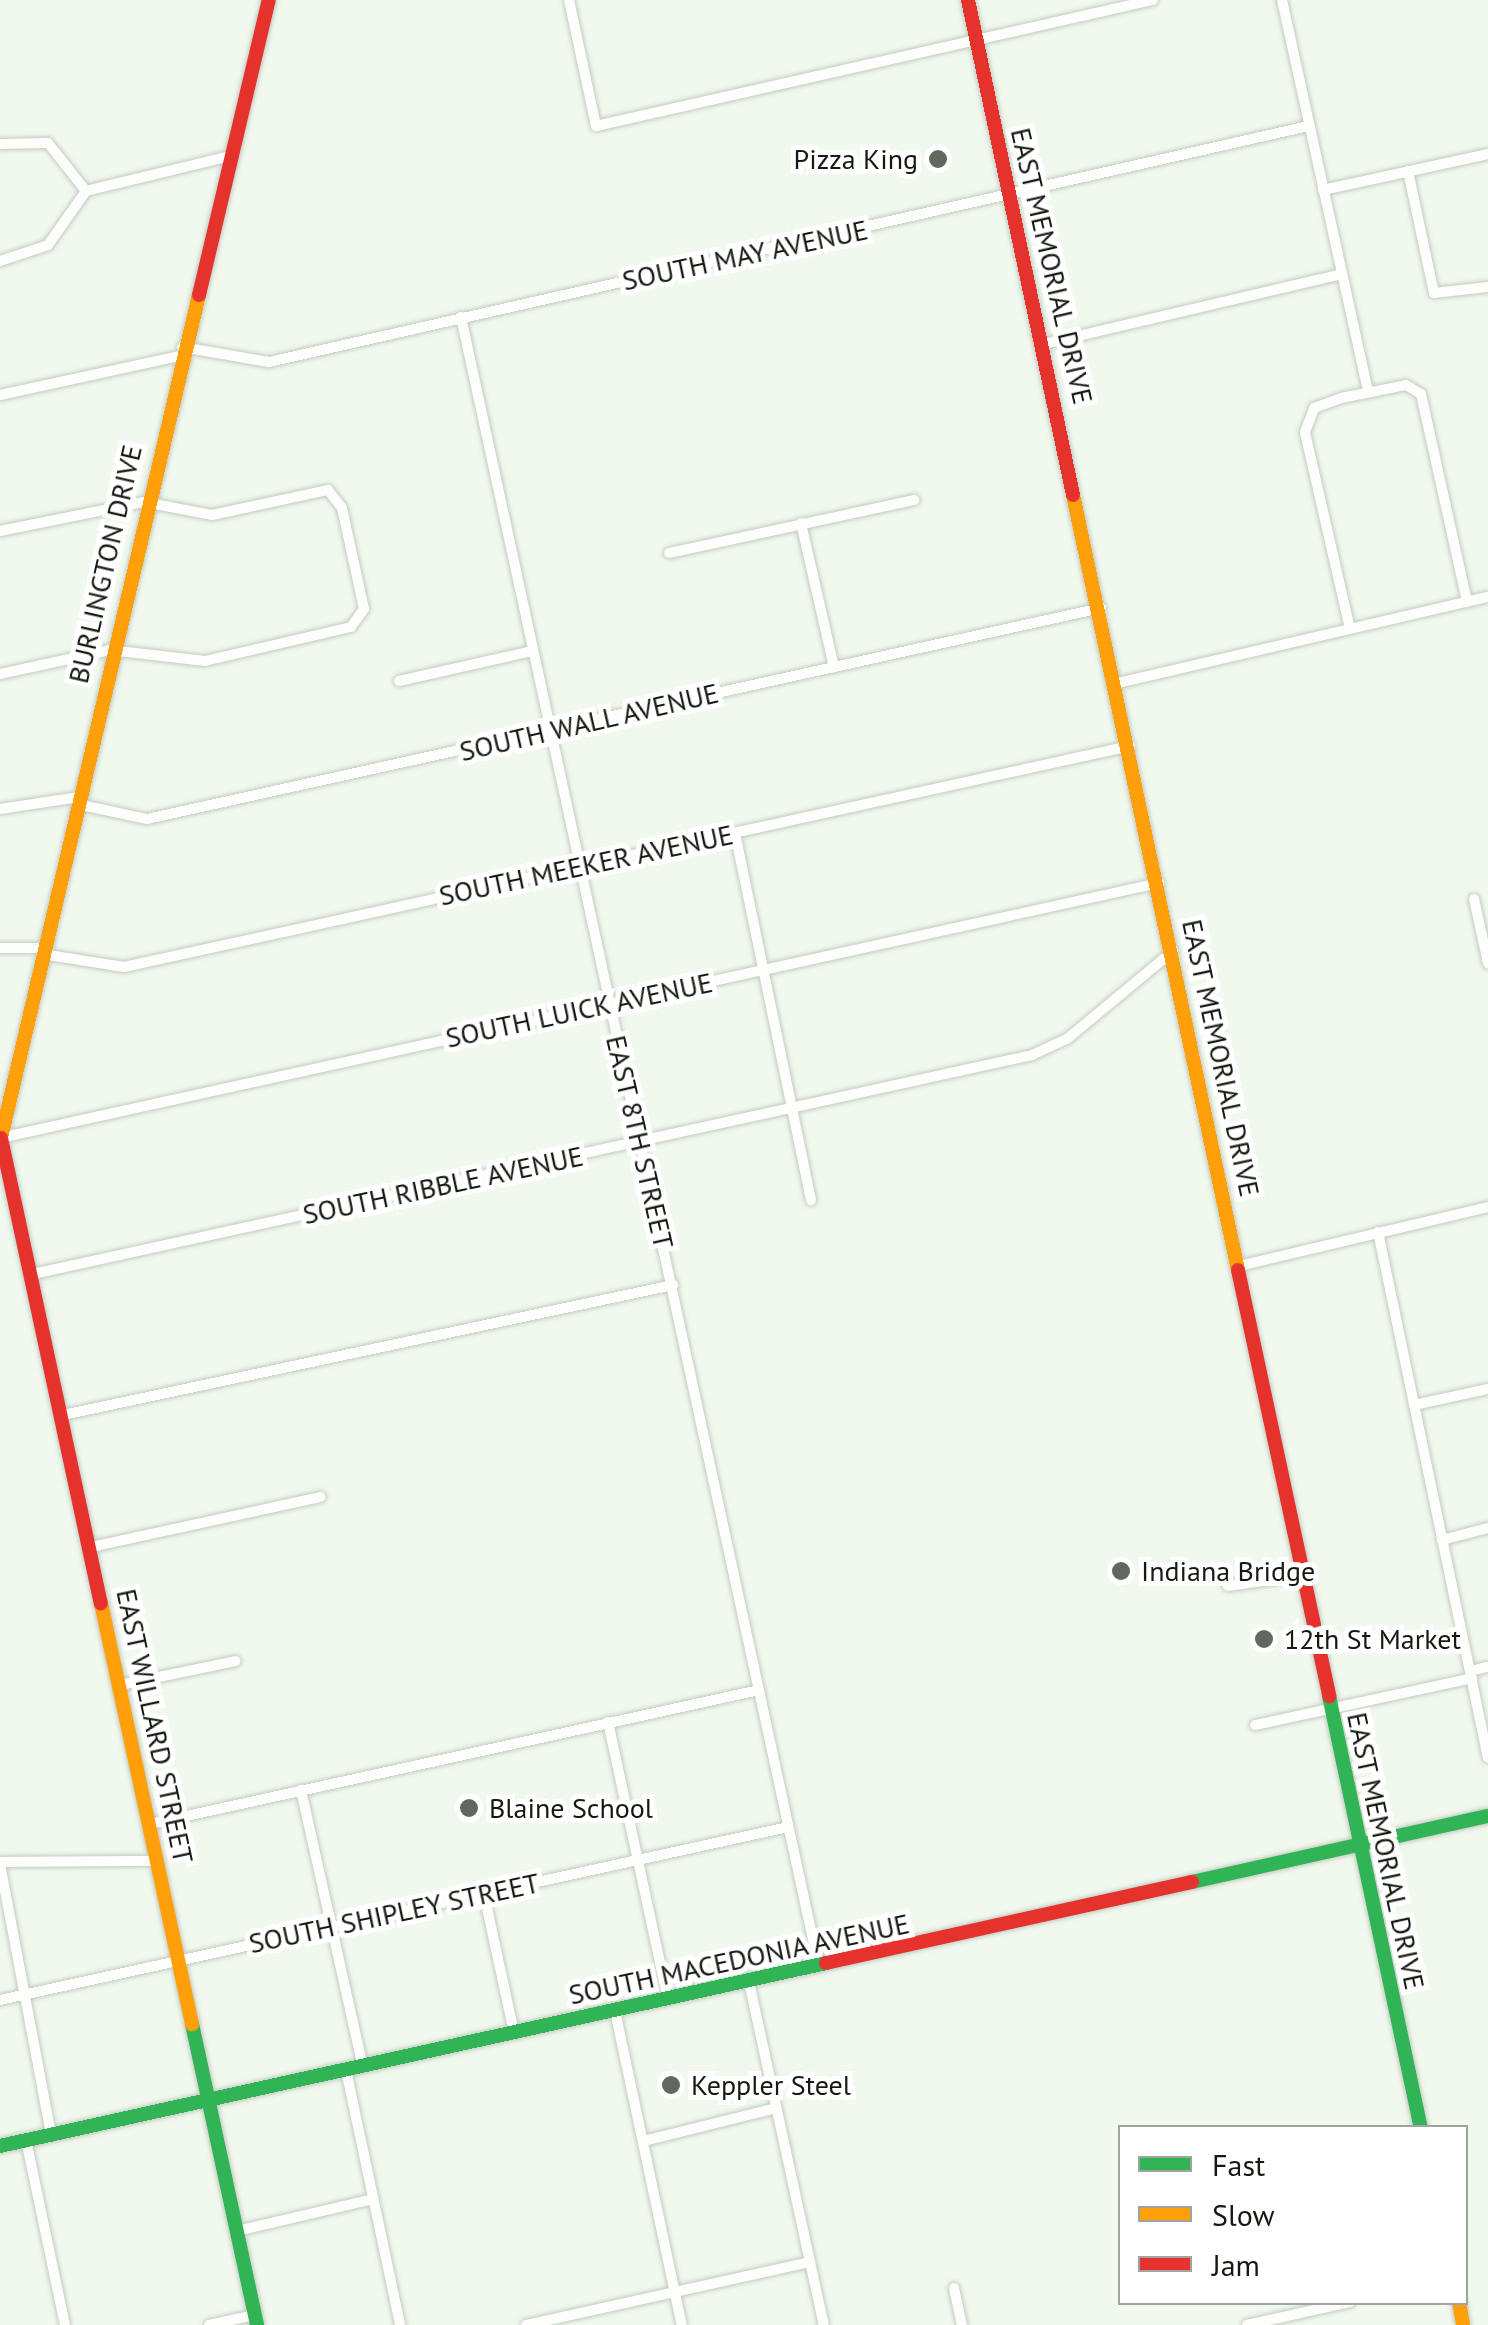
<!DOCTYPE html>
<html>
<head>
<meta charset="utf-8">
<style>
  body { margin:0 }
  #map { position:relative; width:1488px; height:2325px; overflow:hidden; background:#f1f9ee; font-family:"PT Sans",sans-serif }
  div>[style] { position:absolute }
  .roads { filter:drop-shadow(0 0 2px #c4cbc2) drop-shadow(0 0 2px #c4cbc2) }
  .street>* { height:10px; margin:-5px; padding:0 5px; transform-origin:5px; border-radius:5px; background:#fdfefc }
  .fast>* { height:14px; margin:-7px; padding:0 7px; transform-origin:7px; border-radius:7px; background:#30b455 }
  .slow>* { height:14px; margin:-7px; padding:0 7px; transform-origin:7px; border-radius:7px; background:#ff9f0a }
  .jam>* { height:14px; margin:-7px; padding:0 7px; transform-origin:7px; border-radius:7px; background:#e5322d }
  .dots>* { width:28px; height:28px; translate:-50% -50%; box-sizing:border-box; border:5px solid #fff; border-radius:50% }
  span { translate:-50% -50%; white-space:nowrap; text-align:center; line-height:1.15; -webkit-text-stroke:10px #fff; paint-order:stroke }
  .poi-label { font-size:28px; color:#141a11 }
  .right { translate:-100% -50%; text-align:right }
  .left { translate:0 -50%; text-align:left }
  .street-label { font-size:28px; color:#141a11 }
  .legend { position:absolute; left:1118px; top:2125px; width:350px; height:180px; box-sizing:border-box; background:#fff; border:2px solid #a1a3a0; margin:0; padding:12px 18px; list-style:none; font-size:30px; color:#141a11 }
  .legend li { display:flex; align-items:center; gap:20px; height:50px }
  .legend b { width:50px; border:2px solid #a1a3a0 }
</style>
</head>
<body>
<div id="map">
  <div class="roads">
    <div class="street">
      <i style="left:569px;top:0;width:129px;rotate:77.9deg"></i>
      <i style="left:596px;top:126px;width:571px;rotate:-12.75deg"></i>
      <i style="left:1282px;top:0;width:401px;rotate:77.6deg"></i>
      <i style="left:0;top:144px;width:48px;rotate:-1.2deg"></i>
      <i style="left:48px;top:143px;width:61px;rotate:51.6deg"></i>
      <i style="left:1408px;top:171px;width:125px;rotate:78deg"></i>
      <i style="left:1434px;top:293px;width:54px;rotate:-6.3deg"></i>
      <i style="left:1323px;top:190px;width:169px;rotate:-12.3deg"></i>
      <i style="left:0;top:261px;width:51px;rotate:-18.4deg"></i>
      <i style="left:48px;top:245px;width:66px;rotate:-54.9deg"></i>
      <i style="left:86px;top:191px;width:145px;rotate:-13.6deg"></i>
      <i style="left:461px;top:317px;width:1688px;rotate:77.76deg"></i>
      <i style="left:1044px;top:344px;width:306px;rotate:-13.2deg"></i>
      <i style="left:182px;top:347px;width:88px;rotate:9.8deg"></i>
      <i style="left:269px;top:362px;width:1066px;rotate:-12.79deg"></i>
      <i style="left:0;top:395px;width:183px;rotate:-12.3deg"></i>
      <i style="left:801px;top:523px;width:148px;rotate:77.1deg"></i>
      <i style="left:0;top:531px;width:147px;rotate:-11.4deg"></i>
      <i style="left:144px;top:502px;width:69px;rotate:10.8deg"></i>
      <i style="left:212px;top:515px;width:119px;rotate:-12.2deg"></i>
      <i style="left:328px;top:490px;width:23px;rotate:52deg"></i>
      <i style="left:342px;top:508px;width:103px;rotate:77.7deg"></i>
      <i style="left:364px;top:609px;width:22px;rotate:126deg"></i>
      <i style="left:351px;top:627px;width:150px;rotate:166.9deg"></i>
      <i style="left:205px;top:661px;width:96px;rotate:-173.4deg"></i>
      <i style="left:110px;top:650px;width:113px;rotate:167.7deg"></i>
      <i style="left:669px;top:553px;width:251px;rotate:-12.2deg"></i>
      <i style="left:1350px;top:629px;width:202px;rotate:-102.9deg"></i>
      <i style="left:1305px;top:432px;width:26px;rotate:-69deg"></i>
      <i style="left:1314px;top:408px;width:29px;rotate:-20deg"></i>
      <i style="left:1341px;top:398px;width:66px;rotate:-11.3deg"></i>
      <i style="left:1406px;top:385px;width:17px;rotate:31deg"></i>
      <i style="left:1421px;top:394px;width:213px;rotate:77.5deg"></i>
      <i style="left:399px;top:681px;width:136px;rotate:-12.7deg"></i>
      <i style="left:1118px;top:683px;width:380px;rotate:-13.1deg"></i>
      <i style="left:77px;top:804px;width:72px;rotate:12.1deg"></i>
      <i style="left:147px;top:819px;width:977px;rotate:-12.47deg"></i>
      <i style="left:0;top:809px;width:80px;rotate:-8.6deg"></i>
      <i style="left:735px;top:833px;width:375px;rotate:78.3deg"></i>
      <i style="left:1474px;top:899px;width:66px;rotate:77.7deg"></i>
      <i style="left:0;top:948px;width:43px"></i>
      <i style="left:42px;top:954px;width:83px;rotate:9deg"></i>
      <i style="left:124px;top:967px;width:1030px;rotate:-12.39deg"></i>
      <i style="left:0;top:1138px;width:1187px;rotate:-12.41deg"></i>
      <i style="left:1378px;top:1232px;width:537px;rotate:78.19deg"></i>
      <i style="left:1239px;top:1266px;width:256px;rotate:-13.3deg"></i>
      <i style="left:33px;top:1274px;width:1023px;rotate:-12.36deg"></i>
      <i style="left:1032px;top:1055px;width:38px;rotate:-25deg"></i>
      <i style="left:1067px;top:1039px;width:138px;rotate:-39.7deg"></i>
      <i style="left:1414px;top:1405px;width:76px;rotate:-12.2deg"></i>
      <i style="left:63px;top:1415px;width:624px;rotate:-12.03deg"></i>
      <i style="left:1442px;top:1540px;width:48px;rotate:-14.6deg"></i>
      <i style="left:91px;top:1547px;width:235px;rotate:-12.3deg"></i>
      <i style="left:1228px;top:1586px;width:76px;rotate:-8.3deg"></i>
      <i style="left:1470px;top:1671px;width:18px;rotate:-13deg"></i>
      <i style="left:120px;top:1685px;width:118px;rotate:-11.7deg"></i>
      <i style="left:608px;top:1722px;width:284px;rotate:77.8deg"></i>
      <i style="left:1255px;top:1725px;width:222px;rotate:-12.2deg"></i>
      <i style="left:301px;top:1790px;width:284px;rotate:77.4deg"></i>
      <i style="left:150px;top:1824px;width:624px;rotate:-12.41deg"></i>
      <i style="left:0;top:1862px;width:158px;rotate:-0.4deg"></i>
      <i style="left:0;top:1864px;width:276px;rotate:79.3deg"></i>
      <i style="left:484px;top:1894px;width:142px;rotate:77.8deg"></i>
      <i style="left:749px;top:1982px;width:351px;rotate:77.7deg"></i>
      <i style="left:0;top:2000px;width:807px;rotate:-12.38deg"></i>
      <i style="left:615px;top:2011px;width:321px;rotate:78deg"></i>
      <i style="left:346px;top:2070px;width:261px;rotate:78deg"></i>
      <i style="left:26px;top:2140px;width:189px;rotate:78.1deg"></i>
      <i style="left:644px;top:2141px;width:136px;rotate:-14deg"></i>
      <i style="left:237px;top:2231px;width:140px;rotate:-13.2deg"></i>
      <i style="left:954px;top:2288px;width:38px;rotate:78deg"></i>
      <i style="left:209px;top:2325px;width:47px;rotate:-12.3deg"></i>
      <i style="left:526px;top:2325px;width:291px;rotate:-12.5deg"></i>
      <i style="left:1247px;top:2325px;width:106px;rotate:-12.6deg"></i>
    </div>
    <div class="fast">
      <i style="left:1329px;top:1696px;width:442px;rotate:78deg"></i>
      <i style="left:1192px;top:1882px;width:303px;rotate:-12.6deg"></i>
      <i style="left:192px;top:2024px;width:308px;rotate:77.8deg"></i>
      <i style="left:0;top:2146px;width:846px;rotate:-12.49deg"></i>
    </div>
    <div class="slow">
      <i style="left:1073px;top:495px;width:792px;rotate:77.98deg"></i>
      <i style="left:0;top:1142px;width:870px;rotate:-76.78deg"></i>
      <i style="left:101px;top:1603px;width:431px;rotate:77.8deg"></i>
      <i style="left:1459px;top:2302px;width:23px;rotate:80deg"></i>
    </div>
    <div class="jam">
      <i style="left:968px;top:0;width:506px;rotate:78.02deg"></i>
      <i style="left:199px;top:295px;width:303px;rotate:-76.7deg"></i>
      <i style="left:1px;top:1138px;width:476px;rotate:77.9deg"></i>
      <i style="left:1238px;top:1270px;width:436px;rotate:77.9deg"></i>
      <i style="left:826px;top:1963px;width:375px;rotate:-12.5deg"></i>
    </div>
  </div>
  <div class="dots">
    <i style="left:938px;top:159px;background:#61685e"></i>
    <i style="left:1121px;top:1571px;background:#61685e"></i>
    <i style="left:1264px;top:1639px;background:#61685e"></i>
    <i style="left:469px;top:1808px;background:#61685e"></i>
    <i style="left:671px;top:2085px;background:#61685e"></i>
  </div>
  <div class="poi-label">
    <span class="right" style="left:918px;top:159px">Pizza King</span>
    <span class="left" style="left:1141px;top:1571px">Indiana Bridge</span>
    <span class="left" style="left:1284px;top:1639px">12th St Market</span>
    <span class="left" style="left:489px;top:1808px">Blaine School</span>
    <span class="left" style="left:691px;top:2085px">Keppler Steel</span>
  </div>
  <div class="street-label">
    <span style="left:745px;top:255px;rotate:-12deg">SOUTH MAY AVENUE</span>
    <span style="left:1052px;top:266px;rotate:77deg">EAST MEMORIAL DRIVE</span>
    <span style="left:105px;top:564px;rotate:-77deg">BURLINGTON DRIVE</span>
    <span style="left:589px;top:722px;rotate:-13deg">SOUTH WALL AVENUE</span>
    <span style="left:586px;top:865px;rotate:-12deg">SOUTH MEEKER AVENUE</span>
    <span style="left:579px;top:1010px;rotate:-12deg">SOUTH LUICK AVENUE</span>
    <span style="left:1221px;top:1058px;rotate:78deg">EAST MEMORIAL DRIVE</span>
    <span style="left:640px;top:1142px;rotate:77deg">EAST 8TH STREET</span>
    <span style="left:443px;top:1185px;rotate:-12deg">SOUTH RIBBLE AVENUE</span>
    <span style="left:155px;top:1726px;rotate:78deg">EAST WILLARD STREET</span>
    <span style="left:1386px;top:1851px;rotate:78deg">EAST MEMORIAL DRIVE</span>
    <span style="left:394px;top:1913px;rotate:-12deg">SOUTH SHIPLEY STREET</span>
    <span style="left:739px;top:1959px;rotate:-12deg">SOUTH MACEDONIA AVENUE</span>
  </div>
  <ul class="legend">
  <li><b style="height:12px;background:#30b455"></b>Fast</li>
  <li><b style="height:12px;background:#ff9f0a"></b>Slow</li>
  <li><b style="height:12px;background:#e5322d"></b>Jam</li>
  </ul>
</div>
</body>
</html>
